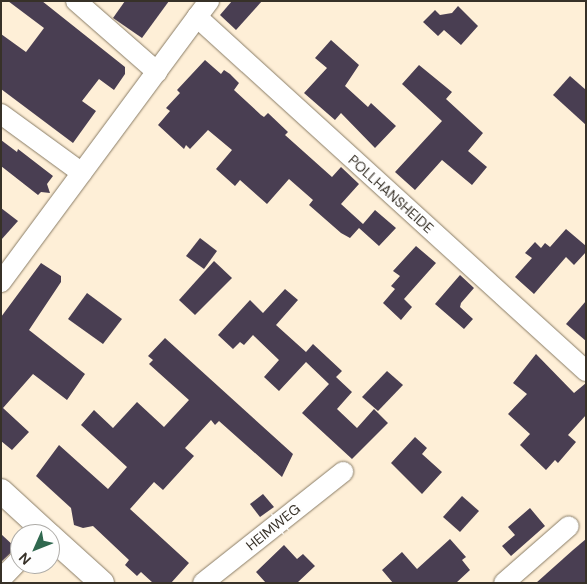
<!DOCTYPE html>
<html>
<head>
<meta charset="utf-8">
<style>
  body { margin:0 }
  #map { position:relative; width:587px; height:584px; overflow:hidden; background:#feefd7; font-family:"DM Sans",sans-serif }
  div>[style] { position:absolute }
  .building>* { inset:0; background:#493e52 }
  .roads { filter:drop-shadow(0 0 1px #897c66) drop-shadow(0 0 1px #897c66) }
  .minor>* { height:20px; margin:-10px; padding:0 10px; transform-origin:10px; border-radius:10px; background:#fff }
  .tertiary>* { height:24px; margin:-12px; padding:0 12px; transform-origin:12px; border-radius:12px; background:#fff }
  span { translate:-50% -50%; white-space:nowrap; text-align:center; line-height:1.15; -webkit-text-stroke:5px #fefefe; paint-order:stroke }
  .street-label { font-size:14px; color:#373128 }
  .frame { position:absolute; inset:0; border:2px solid #373128; pointer-events:none }
  .north { position:absolute; left:10px; top:524px; width:50px; height:50px; box-sizing:border-box; background:#fefefe; border:1px solid #aeaca8; border-radius:50%; rotate:226deg; font-size:14px; font-weight:700; line-height:20px; text-align:center; color:#373128 }
  .north::after { content:''; display:block; margin:auto; width:18px; height:22px; background:#30684f; clip-path:polygon(50% 0,100% 100%,50% 72%,0 100%) }
</style>
</head>
<body>
<div id="map">
  <div class="building">
    <i style="clip-path:polygon(8px 1px,42px 1px,125px 67px,125px 74px,114px 90px,99px 79px,82px 101px,96px 111px,73px 143px,1px 89px,1px 34px,26px 52px,44px 28px)"></i>
    <i style="clip-path:polygon(125px 1px,169px 1px,142px 38px,113px 18px)"></i>
    <i style="clip-path:polygon(232px 1px,262px 1px,236px 30px,220px 15px)"></i>
    <i style="clip-path:polygon(458px 6px,478px 26px,461px 45px,444px 30px,438px 36px,423px 22px,435px 10px,440px 15px,452px 13px)"></i>
    <i style="clip-path:polygon(331px 40px,359px 65px,345px 86px,368px 107px,371px 103px,396px 126px,375px 148px,341px 113px,335px 120px,304px 93px,327px 68px,315px 58px)"></i>
    <i style="clip-path:polygon(205px 60px,221px 74px,224px 70px,230px 74px,239px 83px,234px 90px,261px 115px,264px 117px,268px 113px,288px 132px,285px 135px,332px 177px,341px 167px,359px 184px,341px 204px,363px 224px,375px 210px,396px 228px,379px 246px,359px 228px,350px 238px,341px 233px,309px 205px,313px 200px,289px 179px,267px 204px,240px 180px,235px 186px,216px 169px,232px 150px,208px 130px,190px 149px,186px 145px,184px 149px,158px 125px,170px 111px,166px 108px,180px 93px,177px 90px)"></i>
    <i style="clip-path:polygon(419px 65px,452px 92px,446px 99px,483px 133px,468px 151px,487px 167px,472px 185px,442px 160px,415px 190px,395px 172px,442px 121px,402px 84px)"></i>
    <i style="clip-path:polygon(570px 76px,586px 90px,586px 125px,553px 95px)"></i>
    <i style="clip-path:polygon(1px 140px,17px 152px,18px 149px,53px 176px,47px 184px,50px 193px,41px 192px,38px 195px,1px 166px)"></i>
    <i style="clip-path:polygon(1px 208px,18px 221px,1px 240px)"></i>
    <i style="clip-path:polygon(566px 229px,586px 246px,586px 252px,574px 265px,566px 257px,534px 294px,515px 277px,532px 258px,525px 253px,535px 242px,541px 248px,545px 243px,550px 247px)"></i>
    <i style="clip-path:polygon(200px 238px,217px 251px,204px 269px,186px 256px)"></i>
    <i style="clip-path:polygon(416px 246px,436px 263px,404px 299px,412px 307px,401px 320px,383px 303px,395px 289px,391px 286px,400px 276px,393px 271px)"></i>
    <i style="clip-path:polygon(214px 261px,232px 278px,195px 315px,179px 300px)"></i>
    <i style="clip-path:polygon(41px 263px,61px 276px,61px 282px,29px 330px,85px 374px,67px 400px,33px 374px,3px 408px,29px 432px,12px 450px,1px 441px,1px 317px)"></i>
    <i style="clip-path:polygon(460px 275px,474px 288px,461px 303px,460px 307px,473px 319px,464px 329px,435px 304px)"></i>
    <i style="clip-path:polygon(285px 289px,298px 300px,276px 325px,306px 352px,313px 344px,342px 371px,336px 377px,352px 392px,337px 409px,357px 428px,374px 409px,388px 423px,352px 459px,302px 413px,329px 384px,306px 362px,279px 391px,264px 377px,279px 360px,253px 335px,244px 345px,240px 342px,233px 349px,218px 335px,250px 300px,263px 313px)"></i>
    <i style="clip-path:polygon(87px 293px,122px 319px,103px 344px,68px 319px)"></i>
    <i style="clip-path:polygon(586px 301px,586px 341px,566px 324px)"></i>
    <i style="clip-path:polygon(165px 338px,293px 454px,282px 477px,219px 421px,215px 425px,211px 420px,185px 448px,194px 456px,163px 490px,154px 482px,130px 509px,189px 563px,171px 583px,153px 583px,141px 572px,137px 576px,125px 565px,129px 560px,93px 526px,83px 528px,74px 525px,71px 508px,36px 476px,59px 445px,108px 489px,127px 467px,81px 425px,94px 410px,113px 428px,137px 402px,164px 427px,189px 400px,149px 364px,153px 360px,148px 356px)"></i>
    <i style="clip-path:polygon(536px 354px,574px 393px,586px 383px,586px 415px,568px 435px,576px 442px,558px 463px,555px 460px,546px 470px,520px 445px,530px 434px,508px 414px,527px 394px,513px 383px)"></i>
    <i style="clip-path:polygon(387px 371px,403px 385px,378px 411px,362px 397px)"></i>
    <i style="clip-path:polygon(415px 437px,427px 448px,422px 454px,442px 472px,422px 494px,391px 463px)"></i>
    <i style="clip-path:polygon(263px 494px,274px 507px,260px 517px,250px 504px)"></i>
    <i style="clip-path:polygon(462px 496px,479px 511px,460px 532px,443px 517px)"></i>
    <i style="clip-path:polygon(530px 508px,545px 526px,511px 556px,502px 546px,515px 535px,508px 527px)"></i>
    <i style="clip-path:polygon(1px 534px,16px 548px,1px 562px)"></i>
    <i style="clip-path:polygon(450px 539px,466px 557px,462px 560px,470px 570px,456px 583px,393px 583px,382px 570px,402px 552px,417px 569px)"></i>
    <i style="clip-path:polygon(586px 539px,586px 583px,536px 583px,573px 550px)"></i>
    <i style="clip-path:polygon(284px 545px,297px 559px,303px 554px,315px 566px,297px 583px,266px 583px,256px 572px)"></i>
  </div>
  <div class="roads">
    <div class="minor">
      <i style="left:76px;top:1px;width:108px;rotate:41.2deg"></i>
      <i style="left:197px;top:17px;width:20px;rotate:-53deg"></i>
      <i style="left:1px;top:114px;width:100px;rotate:36.1deg"></i>
      <i style="left:1px;top:282px;width:330px;rotate:-53.5deg"></i>
      <i style="left:197px;top:17px;width:526px;rotate:42.3deg"></i>
      <i style="left:1px;top:579px;width:28px;rotate:-46deg"></i>
      <i style="left:203px;top:583px;width:179px;rotate:-38.4deg"></i>
      <i style="left:504px;top:583px;width:86px;rotate:-41.2deg"></i>
    </div>
    <div class="tertiary">
      <i style="left:1px;top:491px;width:64px;rotate:42.5deg"></i>
      <i style="left:50px;top:536px;width:70px;rotate:42.1deg"></i>
    </div>
  </div>
  <div class="street-label">
    <span style="left:391px;top:194px;rotate:42deg">POLLHANSHEIDE</span>
    <span style="left:273px;top:527px;rotate:-39deg">HEIMWEG</span>
  </div>
  <div class="frame"></div>
  <div class="north">N</div>
</div>
</body>
</html>
